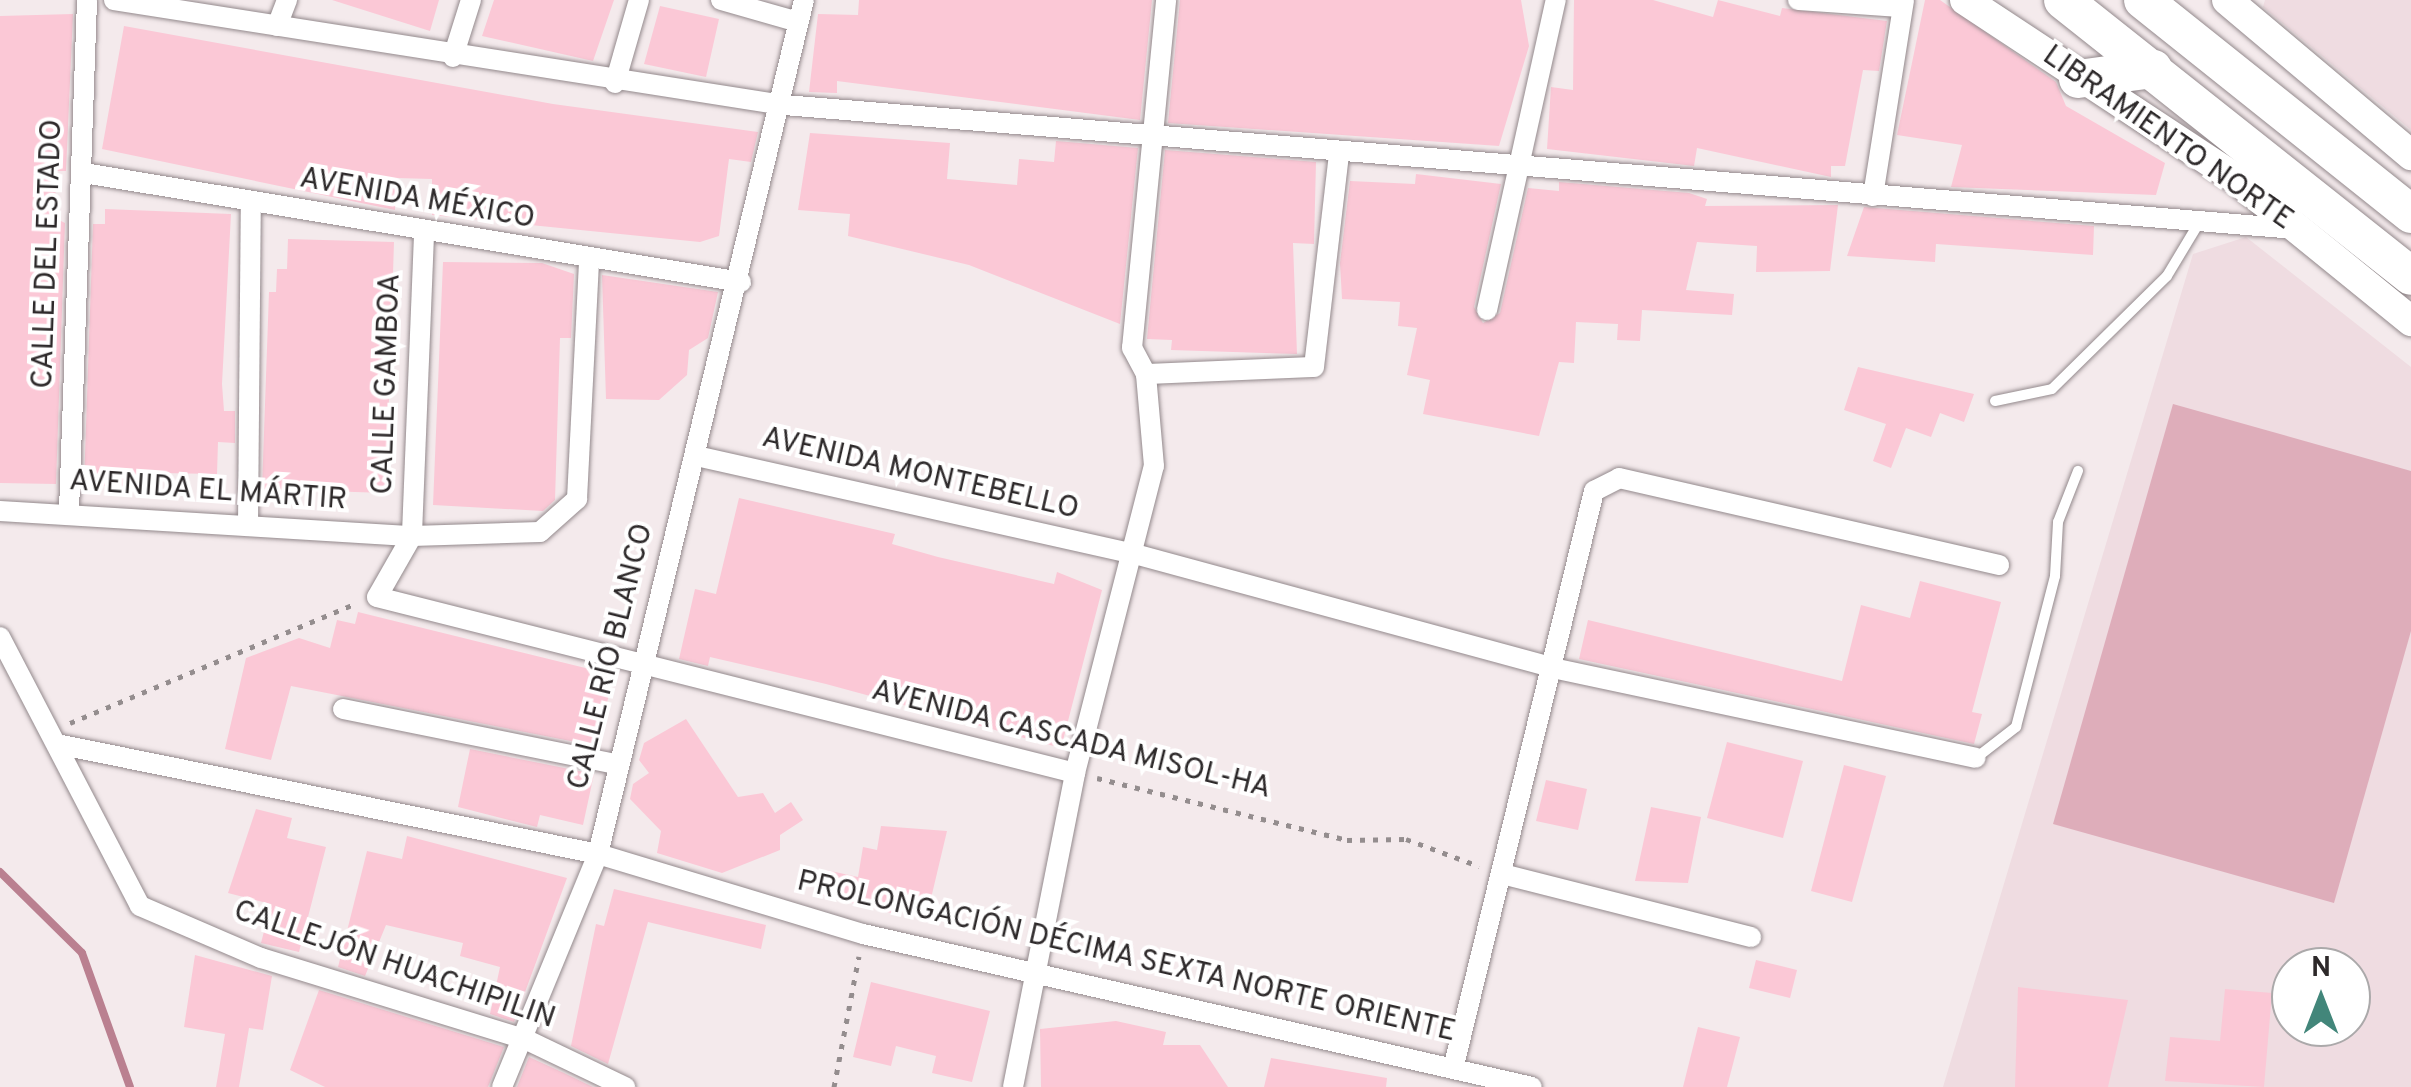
<!DOCTYPE html>
<html>
<head>
<meta charset="utf-8">
<style>
  body { margin:0 }
  #map { position:relative; width:2411px; height:1087px; overflow:hidden; background:#f4eaec; font-family:Overpass,sans-serif }
  div>[style] { position:absolute }
  .built>* { inset:0; background:#efdce1 }
  .green>* { inset:0; background:#deadba }
  .stream>* { height:8px; margin:-4px; padding:0 4px; transform-origin:4px; border-radius:4px; background:#ba8090 }
  .building>* { inset:0; background:#fbc8d6 }
  .path>* { height:5px; margin-top:-2.5px; transform-origin:0; background:repeating-linear-gradient(90deg,#948d8e 0 5px,transparent 0 13px) }
  .roads { filter:drop-shadow(0 0 2px #93898c) drop-shadow(0 0 2px #93898c) }
  .lane>* { height:10px; margin:-5px; padding:0 5px; transform-origin:5px; border-radius:5px; background:#fff }
  .street>* { height:20px; margin:-10px; padding:0 10px; transform-origin:10px; border-radius:10px; background:#fff }
  .secondary>* { height:30px; margin:-15px; padding:0 15px; transform-origin:15px; border-radius:15px; background:#fff }
  .highway>* { height:38px; margin:-19px; padding:0 19px; transform-origin:19px; border-radius:19px; background:#fff }
  span { translate:-50% -50%; white-space:nowrap; text-align:center; line-height:1.15; -webkit-text-stroke:8px #fff; paint-order:stroke }
  .street-label { font-size:30px; color:#2d292a }
  .north { position:absolute; left:2271px; top:947px; width:100px; height:100px; box-sizing:border-box; background:#fff; border:2px solid #aba9aa; border-radius:50%; rotate:0deg; font-size:28px; font-weight:700; line-height:40px; text-align:center; color:#2d292a }
  .north::after { content:''; display:block; margin:auto; width:35px; height:45px; background:#42867a; clip-path:polygon(50% 0,100% 100%,50% 72%,0 100%) }
</style>
</head>
<body>
<div id="map">
  <div class="built">
    <i style="clip-path:polygon(2265px 0,2411px 0,2411px 130px,2263px 7px)"></i>
    <i style="clip-path:polygon(evenodd,2246px 237px,2411px 367px,2411px 1087px,1943px 1087px,2193px 254px,2246px 237px,2291px 967px,2351px 967px,2351px 1027px,2291px 1027px,2291px 967px)"></i>
  </div>
  <div class="green">
    <i style="clip-path:polygon(2173px 404px,2411px 471px,2411px 631px,2334px 903px,2053px 824px)"></i>
  </div>
  <div class="stream">
    <i style="left:0;top:872px;width:115px;rotate:44.6deg"></i>
    <i style="left:82px;top:953px;width:142px;rotate:70.3deg"></i>
  </div>
  <div class="building">
    <i style="clip-path:polygon(332px 0,439px 0,430px 31px)"></i>
    <i style="clip-path:polygon(494px 0,614px 0,593px 61px,482px 36px)"></i>
    <i style="clip-path:polygon(859px 0,1152px 0,1140px 120px,837px 81px,837px 93px,809px 92px,818px 14px,858px 15px)"></i>
    <i style="clip-path:polygon(1180px 0,1521px 0,1529px 46px,1499px 146px,1168px 123px)"></i>
    <i style="clip-path:polygon(1574px 0,1653px 0,1713px 17px,1718px 0,1780px 16px,1782px 8px,1887px 21px,1879px 71px,1863px 70px,1845px 166px,1831px 166px,1831px 177px,1697px 148px,1694px 166px,1547px 149px,1551px 87px,1573px 90px)"></i>
    <i style="clip-path:polygon(1925px 0,1940px 0,2056px 82px,2066px 106px,2165px 163px,2156px 195px,1951px 187px,1962px 145px,1897px 135px)"></i>
    <i style="clip-path:polygon(660px 6px,719px 19px,706px 77px,644px 64px)"></i>
    <i style="clip-path:polygon(73px 14px,66px 171px,56px 171px,55px 218px,65px 223px,56px 484px,0 483px,0 16px)"></i>
    <i style="clip-path:polygon(124px 26px,553px 104px,758px 132px,751px 162px,729px 159px,719px 236px,700px 242px,432px 215px,432px 179px,396px 178px,395px 210px,102px 149px)"></i>
    <i style="clip-path:polygon(810px 133px,950px 143px,947px 179px,1017px 185px,1019px 159px,1054px 162px,1056px 141px,1138px 148px,1120px 324px,969px 265px,848px 236px,850px 214px,798px 210px)"></i>
    <i style="clip-path:polygon(1165px 150px,1316px 162px,1314px 244px,1293px 243px,1297px 354px,1171px 350px,1172px 340px,1147px 339px)"></i>
    <i style="clip-path:polygon(1416px 174px,1501px 184px,1474px 307px,1483px 323px,1500px 313px,1528px 188px,1559px 191px,1559px 182px,1689px 193px,1707px 199px,1705px 206px,1838px 205px,1830px 271px,1756px 272px,1757px 246px,1697px 242px,1686px 290px,1734px 294px,1732px 315px,1642px 310px,1640px 341px,1617px 340px,1618px 324px,1576px 322px,1574px 363px,1559px 362px,1539px 436px,1423px 414px,1430px 380px,1407px 375px,1417px 328px,1398px 326px,1400px 302px,1342px 299px,1340px 263px,1350px 181px,1415px 184px)"></i>
    <i style="clip-path:polygon(1864px 207px,2094px 226px,2093px 255px,1936px 244px,1935px 262px,1847px 256px)"></i>
    <i style="clip-path:polygon(105px 209px,231px 214px,222px 384px,224px 411px,235px 411px,235px 443px,218px 442px,217px 474px,158px 473px,157px 491px,84px 484px,93px 224px,105px 224px)"></i>
    <i style="clip-path:polygon(288px 239px,394px 242px,386px 493px,262px 489px,269px 292px,276px 292px,277px 269px,287px 269px)"></i>
    <i style="clip-path:polygon(443px 262px,542px 263px,574px 274px,571px 338px,560px 338px,555px 500px,543px 511px,433px 505px)"></i>
    <i style="clip-path:polygon(602px 275px,718px 292px,708px 338px,689px 350px,687px 375px,659px 400px,606px 399px)"></i>
    <i style="clip-path:polygon(1858px 367px,1974px 394px,1964px 422px,1940px 413px,1931px 437px,1906px 428px,1891px 468px,1873px 461px,1886px 424px,1844px 410px)"></i>
    <i style="clip-path:polygon(739px 498px,895px 534px,892px 544px,938px 557px,1054px 584px,1057px 572px,1102px 590px,1061px 748px,826px 684px,710px 657px,708px 666px,679px 659px,695px 589px,716px 594px)"></i>
    <i style="clip-path:polygon(1920px 581px,2001px 602px,1972px 712px,1982px 714px,1974px 744px,1579px 659px,1588px 620px,1842px 681px,1861px 605px,1910px 618px)"></i>
    <i style="clip-path:polygon(358px 612px,614px 675px,596px 746px,291px 686px,271px 760px,225px 749px,246px 658px,299px 638px,330px 648px,337px 620px,355px 624px)"></i>
    <i style="clip-path:polygon(686px 719px,738px 797px,763px 793px,775px 813px,791px 802px,803px 820px,780px 835px,780px 850px,722px 873px,657px 853px,661px 831px,630px 799px,633px 784px,649px 773px,639px 760px,644px 743px)"></i>
    <i style="clip-path:polygon(1727px 742px,1803px 761px,1783px 838px,1707px 818px)"></i>
    <i style="clip-path:polygon(470px 749px,594px 774px,583px 825px,540px 815px,537px 827px,458px 807px)"></i>
    <i style="clip-path:polygon(1844px 765px,1886px 776px,1852px 902px,1811px 891px)"></i>
    <i style="clip-path:polygon(1546px 780px,1587px 789px,1578px 830px,1536px 821px)"></i>
    <i style="clip-path:polygon(1651px 807px,1701px 817px,1688px 883px,1635px 881px)"></i>
    <i style="clip-path:polygon(256px 809px,292px 818px,287px 838px,326px 847px,299px 952px,261px 943px,271px 904px,228px 893px)"></i>
    <i style="clip-path:polygon(881px 826px,947px 831px,928px 911px,893px 905px,891px 913px,820px 895px,826px 870px,858px 877px,863px 847px,877px 850px)"></i>
    <i style="clip-path:polygon(407px 836px,567px 878px,514px 1022px,490px 1014px,500px 967px,460px 956px,463px 943px,386px 925px,365px 976px,338px 967px,367px 851px,402px 859px)"></i>
    <i style="clip-path:polygon(614px 889px,766px 925px,761px 949px,648px 922px,608px 1064px,571px 1046px,596px 924px,604px 926px)"></i>
    <i style="clip-path:polygon(195px 955px,272px 976px,263px 1030px,249px 1028px,239px 1087px,216px 1087px,225px 1034px,184px 1027px)"></i>
    <i style="clip-path:polygon(1756px 960px,1797px 970px,1790px 998px,1749px 988px)"></i>
    <i style="clip-path:polygon(871px 982px,990px 1011px,972px 1082px,932px 1073px,936px 1056px,896px 1046px,891px 1066px,853px 1057px)"></i>
    <i style="clip-path:polygon(2018px 987px,2128px 1000px,2108px 1087px,2015px 1087px)"></i>
    <i style="clip-path:polygon(2225px 989px,2272px 993px,2264px 1087px,2165px 1081px,2170px 1037px,2220px 1041px)"></i>
    <i style="clip-path:polygon(319px 990px,504px 1047px,488px 1087px,325px 1087px,290px 1070px)"></i>
    <i style="clip-path:polygon(1116px 1021px,1166px 1032px,1163px 1045px,1200px 1045px,1228px 1087px,1041px 1087px,1040px 1029px)"></i>
    <i style="clip-path:polygon(1698px 1027px,1740px 1037px,1727px 1087px,1683px 1087px)"></i>
    <i style="clip-path:polygon(529px 1057px,564px 1073px,593px 1087px,517px 1087px)"></i>
    <i style="clip-path:polygon(1271px 1058px,1387px 1078px,1386px 1087px,1264px 1087px)"></i>
  </div>
  <div class="path">
    <i style="left:70px;top:723px;width:309px;rotate:-22.7deg"></i>
    <i style="left:1097px;top:778px;width:258px;rotate:13.9deg"></i>
    <i style="left:1347px;top:840px;width:59px;rotate:-1deg"></i>
    <i style="left:1406px;top:839px;width:78px;rotate:20.3deg"></i>
    <i style="left:834px;top:1087px;width:133px;rotate:-79.2deg"></i>
  </div>
  <div class="roads">
    <div class="lane">
      <i style="left:1995px;top:401px;width:58px;rotate:-11.9deg"></i>
      <i style="left:2052px;top:389px;width:161px;rotate:-44.5deg"></i>
      <i style="left:2167px;top:276px;width:64px;rotate:-59deg"></i>
      <i style="left:1976px;top:758px;width:51px;rotate:-37.8deg"></i>
      <i style="left:2016px;top:727px;width:156px;rotate:-75.5deg"></i>
      <i style="left:2055px;top:576px;width:54px;rotate:-86.8deg"></i>
      <i style="left:2058px;top:522px;width:55px;rotate:-68.6deg"></i>
    </div>
    <div class="street">
      <i style="left:114px;top:0;width:678px;rotate:8.91deg"></i>
      <i style="left:784px;top:105px;width:1517px;rotate:4.69deg"></i>
      <i style="left:721px;top:0;width:80px;rotate:15.9deg"></i>
      <i style="left:1798px;top:0;width:103px;rotate:3.9deg"></i>
      <i style="left:277px;top:26px;width:28px;rotate:-69deg"></i>
      <i style="left:453px;top:57px;width:60px;rotate:-72.5deg"></i>
      <i style="left:615px;top:83px;width:86px;rotate:-73.9deg"></i>
      <i style="left:84px;top:173px;width:666px;rotate:9.42deg"></i>
      <i style="left:1873px;top:196px;width:198px;rotate:-81deg"></i>
      <i style="left:424px;top:235px;width:301px;rotate:92.3deg"></i>
      <i style="left:412px;top:536px;width:70px;rotate:119.8deg"></i>
      <i style="left:377px;top:597px;width:720px;rotate:14.15deg"></i>
      <i style="left:1487px;top:310px;width:318px;rotate:-77.5deg"></i>
      <i style="left:1146px;top:374px;width:168px;rotate:-2.4deg"></i>
      <i style="left:1314px;top:367px;width:215px;rotate:-83.3deg"></i>
      <i style="left:696px;top:456px;width:446px;rotate:12.6deg"></i>
      <i style="left:1131px;top:553px;width:437px;rotate:15.2deg"></i>
      <i style="left:1553px;top:668px;width:432px;rotate:12deg"></i>
      <i style="left:0;top:511px;width:413px;rotate:3.5deg"></i>
      <i style="left:412px;top:536px;width:128px;rotate:-1.8deg"></i>
      <i style="left:540px;top:532px;width:50px;rotate:-41.7deg"></i>
      <i style="left:577px;top:499px;width:240px;rotate:-87.1deg"></i>
      <i style="left:69px;top:511px;width:511px;rotate:-87.98deg"></i>
      <i style="left:248px;top:526px;width:324px;rotate:-89.5deg"></i>
      <i style="left:0;top:637px;width:303px;rotate:62.5deg"></i>
      <i style="left:140px;top:906px;width:132px;rotate:23.3deg"></i>
      <i style="left:261px;top:958px;width:278px;rotate:17.1deg"></i>
      <i style="left:527px;top:1040px;width:109px;rotate:25.6deg"></i>
      <i style="left:343px;top:709px;width:278px;rotate:11.4deg"></i>
      <i style="left:62px;top:745px;width:547px;rotate:11.49deg"></i>
      <i style="left:598px;top:854px;width:277px;rotate:16.8deg"></i>
      <i style="left:863px;top:934px;width:686px;rotate:12.88deg"></i>
      <i style="left:1502px;top:874px;width:257px;rotate:14.2deg"></i>
      <i style="left:1454px;top:1065px;width:591px;rotate:-76.29deg"></i>
      <i style="left:1594px;top:491px;width:28px;rotate:-27deg"></i>
      <i style="left:1619px;top:478px;width:390px;rotate:12.9deg"></i>
      <i style="left:502px;top:1087px;width:252px;rotate:-67.6deg"></i>
      <i style="left:598px;top:854px;width:878px;rotate:-76.44deg"></i>
      <i style="left:1013px;top:1087px;width:320px;rotate:-78.8deg"></i>
      <i style="left:1075px;top:773px;width:317px;rotate:-75.6deg"></i>
      <i style="left:1154px;top:466px;width:92px;rotate:-95deg"></i>
      <i style="left:1146px;top:374px;width:30px;rotate:-118deg"></i>
      <i style="left:1132px;top:348px;width:350px;rotate:-84.4deg"></i>
    </div>
    <div class="secondary">
      <i style="left:1965px;top:0;width:323px;rotate:33.4deg"></i>
      <i style="left:2235px;top:178px;width:227px;rotate:39.1deg"></i>
      <i style="left:2227px;top:0;width:241px;rotate:40.1deg"></i>
    </div>
    <div class="highway">
      <i style="left:2063px;top:0;width:444px;rotate:38.4deg"></i>
      <i style="left:2143px;top:0;width:343px;rotate:38.6deg"></i>
      <i style="left:2078px;top:79px;width:76px;rotate:-7.6deg"></i>
    </div>
  </div>
  <div class="street-label">
    <span style="left:2167px;top:139px;rotate:35deg">LIBRAMIENTO NORTE</span>
    <span style="left:417px;top:200px;rotate:10deg">AVENIDA MÉXICO</span>
    <span style="left:49px;top:254px;rotate:-88deg">CALLE DEL ESTADO</span>
    <span style="left:388px;top:384px;rotate:-88deg">CALLE GAMBOA</span>
    <span style="left:920px;top:475px;rotate:13deg">AVENIDA MONTEBELLO</span>
    <span style="left:208px;top:492px;rotate:4deg">AVENIDA EL MÁRTIR</span>
    <span style="left:612px;top:657px;rotate:-76deg">CALLE RÍO BLANCO</span>
    <span style="left:1071px;top:741px;rotate:14deg">AVENIDA CASCADA MISOL-HA</span>
    <span style="left:1126px;top:958px;rotate:13deg">PROLONGACIÓN DÉCIMA SEXTA NORTE ORIENTE</span>
    <span style="left:394px;top:966px;rotate:19deg">CALLEJÓN HUACHIPILIN</span>
  </div>
  <div class="north">N</div>
</div>
</body>
</html>
